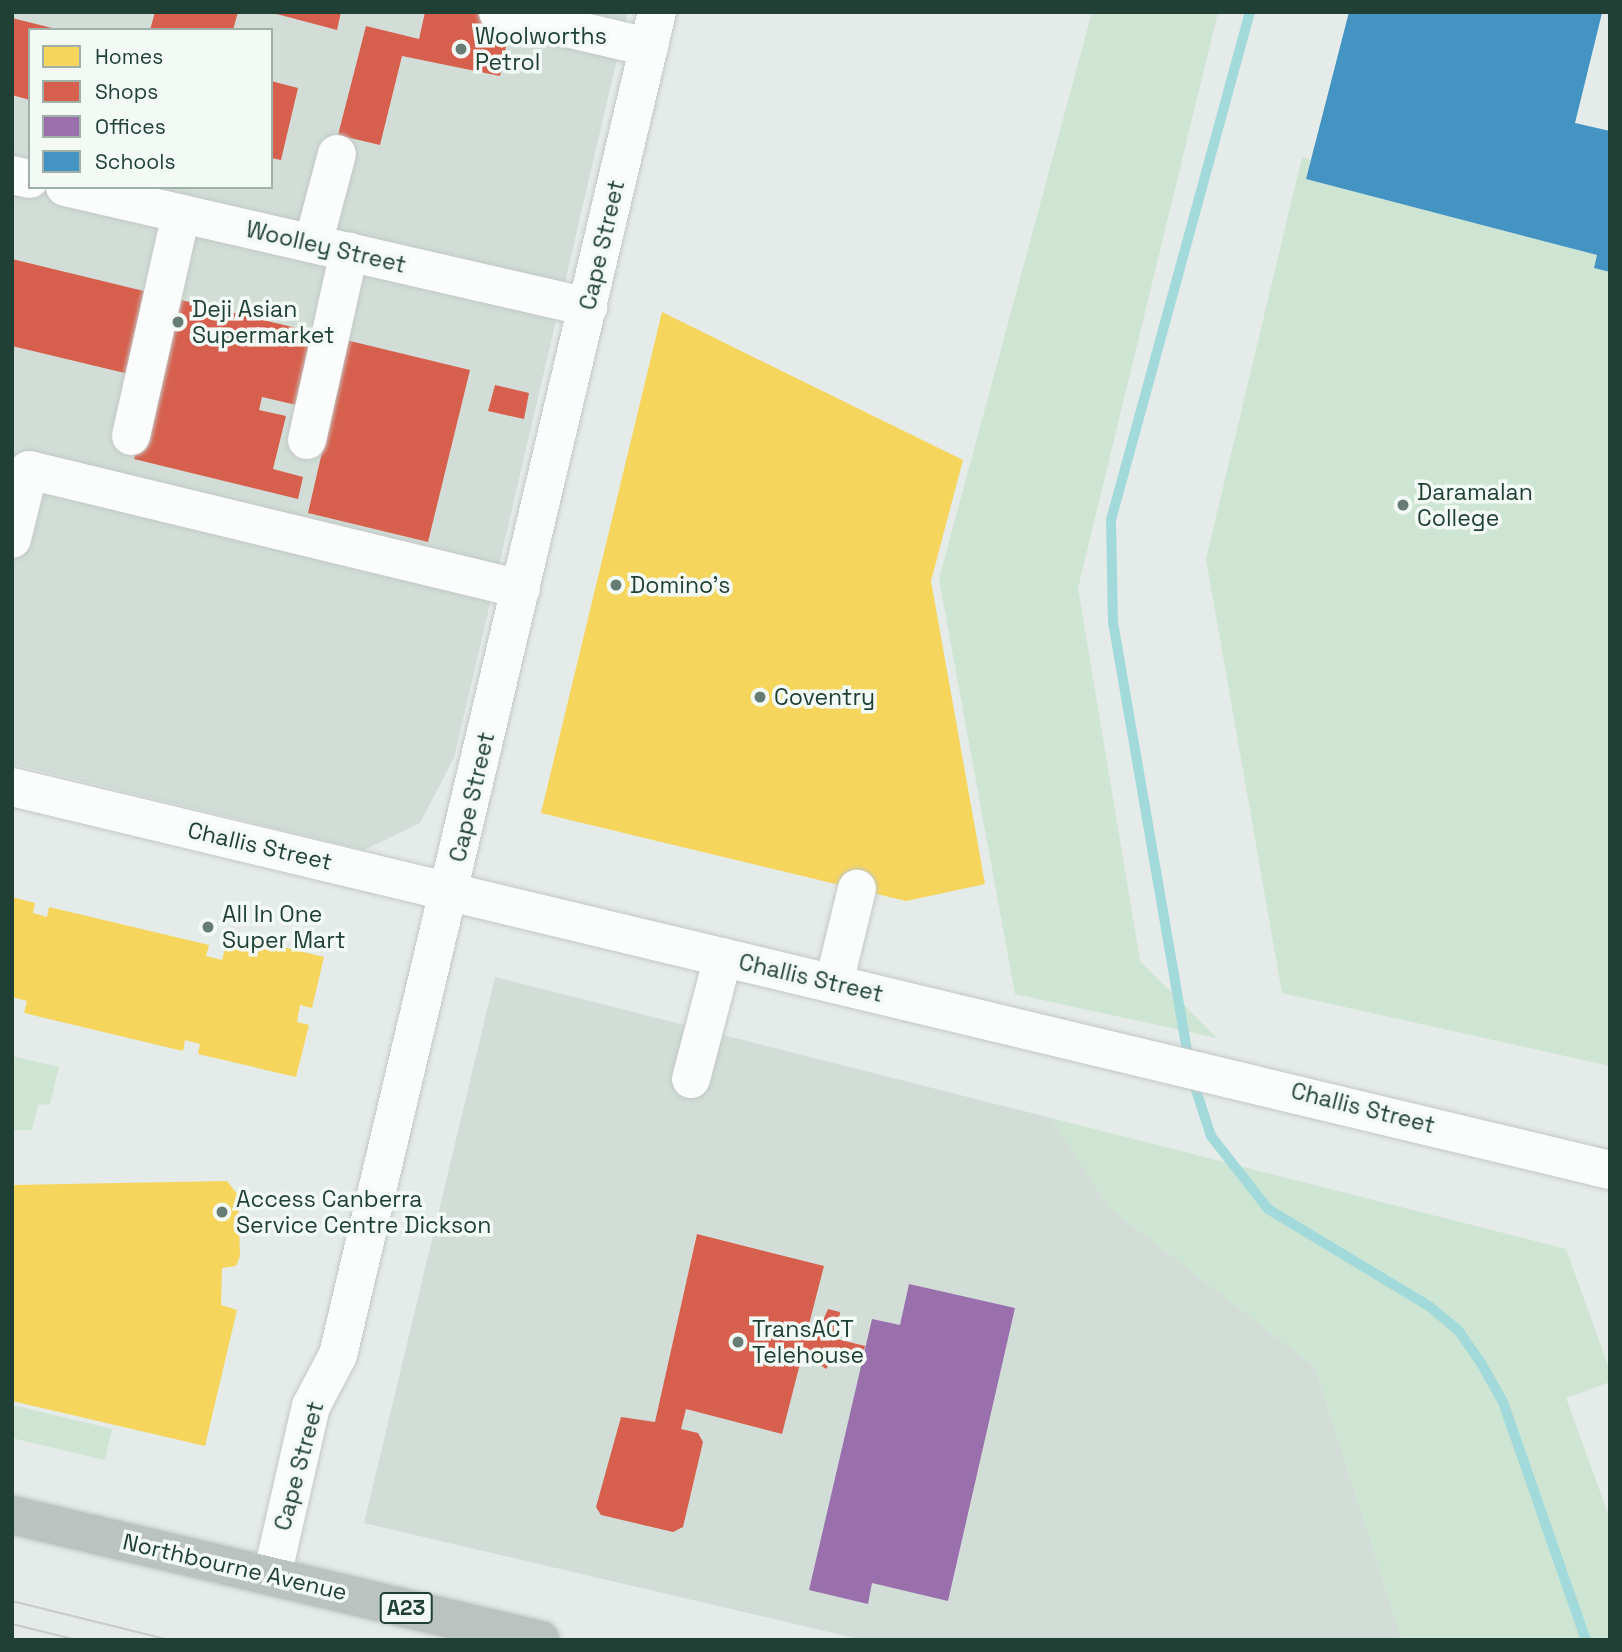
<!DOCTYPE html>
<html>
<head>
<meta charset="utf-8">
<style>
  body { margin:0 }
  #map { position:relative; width:1622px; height:1652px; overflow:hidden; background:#e5ebe8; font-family:"Space Grotesk",sans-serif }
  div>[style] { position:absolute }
  .built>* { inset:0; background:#d2ddd7 }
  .green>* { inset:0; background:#cde5d2 }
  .homes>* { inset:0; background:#f6d55c }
  .shops>* { inset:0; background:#d6604d }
  .offices>* { inset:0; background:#9970ab }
  .schools>* { inset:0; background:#4393c3 }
  .stream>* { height:10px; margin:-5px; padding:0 5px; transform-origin:5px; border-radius:5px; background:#a2dadc }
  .roads { filter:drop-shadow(0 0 2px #c2c8c5) drop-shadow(0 0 2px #c2c8c5) }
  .minor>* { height:38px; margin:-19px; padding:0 19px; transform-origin:19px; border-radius:19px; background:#fbfcfc }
  .highway>* { height:38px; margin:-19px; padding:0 19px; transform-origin:19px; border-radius:19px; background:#bac3c0 }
  .tram>* { height:2px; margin:-1px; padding:0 1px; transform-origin:1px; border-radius:1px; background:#c7ccca }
  .dots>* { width:19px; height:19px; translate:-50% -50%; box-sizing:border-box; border:4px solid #f3faf6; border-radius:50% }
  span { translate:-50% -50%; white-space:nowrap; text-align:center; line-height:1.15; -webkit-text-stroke:7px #f3faf6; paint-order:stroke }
  .shield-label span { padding:2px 5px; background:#f3faf6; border:2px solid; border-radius:5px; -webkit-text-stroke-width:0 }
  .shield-label { font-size:21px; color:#214035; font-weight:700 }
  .poi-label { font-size:23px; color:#214035 }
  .left { translate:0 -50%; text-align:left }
  .street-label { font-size:23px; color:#214035 }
  .frame { position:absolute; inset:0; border:14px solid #214035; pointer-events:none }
  .legend { position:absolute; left:28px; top:28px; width:245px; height:161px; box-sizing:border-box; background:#f3faf6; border:2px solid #9fb0a9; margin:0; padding:9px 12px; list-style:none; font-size:21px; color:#214035 }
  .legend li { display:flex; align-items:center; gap:14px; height:35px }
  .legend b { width:35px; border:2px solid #9fb0a9 }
</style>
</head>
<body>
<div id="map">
  <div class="built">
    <i style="clip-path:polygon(evenodd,12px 12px,628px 12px,454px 758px,420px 823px,364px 850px,12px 764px,12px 12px,30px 30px,271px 30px,271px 187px,30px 187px,30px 30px)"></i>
    <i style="clip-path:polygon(495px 977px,1051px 1118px,1110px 1208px,1315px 1367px,1402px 1640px,863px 1640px,364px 1523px)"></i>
  </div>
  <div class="green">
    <i style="clip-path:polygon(1092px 12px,1218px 12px,1078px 588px,1140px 961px,1217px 1038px,1015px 994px,939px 579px)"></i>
    <i style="clip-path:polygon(1302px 157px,1311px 160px,1306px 179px,1597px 255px,1594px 268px,1610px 272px,1610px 1066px,1282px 993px,1206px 559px)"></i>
    <i style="clip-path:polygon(12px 1056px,59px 1067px,50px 1104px,38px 1105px,32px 1130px,12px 1130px)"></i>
    <i style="clip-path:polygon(1051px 1118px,1566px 1249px,1610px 1371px,1610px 1382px,1566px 1398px,1610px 1519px,1610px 1640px,1402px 1640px,1315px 1367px,1110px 1208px)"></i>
    <i style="clip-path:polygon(12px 1405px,112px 1429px,105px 1460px,12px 1438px)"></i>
  </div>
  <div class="homes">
    <i style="clip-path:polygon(662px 312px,963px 460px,931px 581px,985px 884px,906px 901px,541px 813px)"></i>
    <i style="clip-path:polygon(12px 897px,35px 903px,33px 913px,47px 917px,49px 907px,209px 945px,206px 956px,222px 960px,229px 934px,324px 957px,312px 1008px,300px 1005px,297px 1022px,309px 1025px,296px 1077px,198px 1054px,200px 1044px,185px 1040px,183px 1051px,24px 1013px,27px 1001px,12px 997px)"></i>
    <i style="clip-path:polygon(227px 1181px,238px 1195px,240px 1256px,236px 1266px,222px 1268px,221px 1305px,237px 1310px,205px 1446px,12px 1401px,12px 1185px)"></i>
  </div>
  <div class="shops">
    <i style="clip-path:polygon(155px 12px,238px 12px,233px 30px,150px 30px)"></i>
    <i style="clip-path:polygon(269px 12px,341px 12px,337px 30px)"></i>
    <i style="clip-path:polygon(425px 12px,493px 12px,487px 38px,507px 42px,500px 76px,402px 56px,380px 145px,338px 135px,366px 26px,419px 39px)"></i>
    <i style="clip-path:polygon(12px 18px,56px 29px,30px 30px,30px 100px,12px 95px)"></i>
    <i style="clip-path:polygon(271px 81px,298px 88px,281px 160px,271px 158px)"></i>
    <i style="clip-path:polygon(12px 259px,470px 370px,428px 542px,308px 513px,331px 413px,262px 397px,259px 410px,286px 416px,273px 469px,303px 477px,298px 499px,134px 459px,154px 380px,12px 346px)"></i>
    <i style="clip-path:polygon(495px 385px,529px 393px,524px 419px,488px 411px)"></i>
    <i style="clip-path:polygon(697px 1234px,824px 1266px,807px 1332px,817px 1334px,828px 1309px,840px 1312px,837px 1339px,865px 1346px,861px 1365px,833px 1359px,826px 1369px,803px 1352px,782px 1434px,686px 1409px,681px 1429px,698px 1433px,703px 1442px,683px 1527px,673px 1532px,601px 1515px,596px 1507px,621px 1417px,655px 1422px)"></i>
  </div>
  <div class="offices">
    <i style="clip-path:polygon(909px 1284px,1015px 1308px,948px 1601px,872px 1583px,868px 1604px,809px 1590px,872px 1319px,900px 1325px)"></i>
  </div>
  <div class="schools">
    <i style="clip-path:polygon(1349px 12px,1602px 13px,1575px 123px,1610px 131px,1610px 272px,1594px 268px,1597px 255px,1306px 179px)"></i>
  </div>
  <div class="stream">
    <i style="left:1189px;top:1062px;width:445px;rotate:-99.8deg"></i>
    <i style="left:1113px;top:624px;width:104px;rotate:-91.1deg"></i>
    <i style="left:1111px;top:520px;width:527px;rotate:-74.7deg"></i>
    <i style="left:1192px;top:1078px;width:61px;rotate:71.9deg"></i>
    <i style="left:1211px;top:1136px;width:93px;rotate:52deg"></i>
    <i style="left:1268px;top:1209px;width:188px;rotate:31.1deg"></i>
    <i style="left:1429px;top:1306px;width:38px;rotate:40deg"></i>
    <i style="left:1458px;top:1330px;width:40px;rotate:55.1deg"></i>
    <i style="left:1481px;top:1363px;width:45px;rotate:60.6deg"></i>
    <i style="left:1503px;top:1402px;width:252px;rotate:70.8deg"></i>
  </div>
  <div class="roads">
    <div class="minor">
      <i style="left:498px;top:12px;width:155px;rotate:13.1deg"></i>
      <i style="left:12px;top:175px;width:18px;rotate:13deg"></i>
      <i style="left:65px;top:187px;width:537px;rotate:12.92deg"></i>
      <i style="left:313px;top:244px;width:93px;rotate:-75.1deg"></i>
      <i style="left:131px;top:436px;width:228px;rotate:-77.3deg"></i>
      <i style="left:307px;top:440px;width:193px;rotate:-77.4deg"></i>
      <i style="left:12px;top:539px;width:71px;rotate:-76.2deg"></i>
      <i style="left:29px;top:470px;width:506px;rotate:13.6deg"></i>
      <i style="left:12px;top:787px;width:1643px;rotate:13.48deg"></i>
      <i style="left:834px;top:983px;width:97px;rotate:-76.3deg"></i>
      <i style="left:691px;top:1079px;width:126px;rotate:-75.3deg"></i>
      <i style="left:272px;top:1576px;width:174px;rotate:-77.1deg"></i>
      <i style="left:311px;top:1406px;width:58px;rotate:-62.1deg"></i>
      <i style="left:338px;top:1355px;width:1380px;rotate:-76.64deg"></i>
    </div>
    <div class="highway">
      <i style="left:12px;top:1515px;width:543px;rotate:13.32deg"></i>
    </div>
  </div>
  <div class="tram">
    <i style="left:12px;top:1601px;width:163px;rotate:13.9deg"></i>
    <i style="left:12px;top:1624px;width:67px;rotate:13.8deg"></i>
  </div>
  <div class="dots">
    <i style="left:461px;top:49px;background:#667c74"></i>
    <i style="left:178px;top:322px;background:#667c74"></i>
    <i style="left:1403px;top:505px;background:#667c74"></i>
    <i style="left:616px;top:585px;background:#667c74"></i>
    <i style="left:760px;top:697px;background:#667c74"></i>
    <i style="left:208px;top:927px;background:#667c74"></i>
    <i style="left:222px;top:1212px;background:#667c74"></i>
    <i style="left:738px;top:1342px;background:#667c74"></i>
  </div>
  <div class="shield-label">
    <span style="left:406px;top:1608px">A23</span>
  </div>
  <div class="poi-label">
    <span class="left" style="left:475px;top:49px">Woolworths<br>Petrol</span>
    <span class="left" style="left:192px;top:322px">Deji Asian<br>Supermarket</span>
    <span class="left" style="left:1417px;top:505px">Daramalan<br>College</span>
    <span class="left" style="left:630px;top:585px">Domino's</span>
    <span class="left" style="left:774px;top:697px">Coventry</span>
    <span class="left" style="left:222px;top:927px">All In One<br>Super Mart</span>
    <span class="left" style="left:236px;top:1212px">Access Canberra<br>Service Centre Dickson</span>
    <span class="left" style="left:752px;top:1342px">TransACT<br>Telehouse</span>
  </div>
  <div class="street-label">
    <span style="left:602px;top:245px;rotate:-77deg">Cape Street</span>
    <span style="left:326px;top:247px;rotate:13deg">Woolley Street</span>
    <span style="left:472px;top:797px;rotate:-77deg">Cape Street</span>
    <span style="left:260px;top:846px;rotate:13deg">Challis Street</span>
    <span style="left:811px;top:978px;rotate:13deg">Challis Street</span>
    <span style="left:1363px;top:1108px;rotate:14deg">Challis Street</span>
    <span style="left:299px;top:1466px;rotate:-75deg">Cape Street</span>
    <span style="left:235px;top:1567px;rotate:13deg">Northbourne Avenue</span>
  </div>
  <div class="frame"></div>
  <ul class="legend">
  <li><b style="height:19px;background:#f6d55c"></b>Homes</li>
  <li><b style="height:19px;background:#d6604d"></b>Shops</li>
  <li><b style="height:19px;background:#9970ab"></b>Offices</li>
  <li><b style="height:19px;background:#4393c3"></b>Schools</li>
  </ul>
</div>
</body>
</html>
